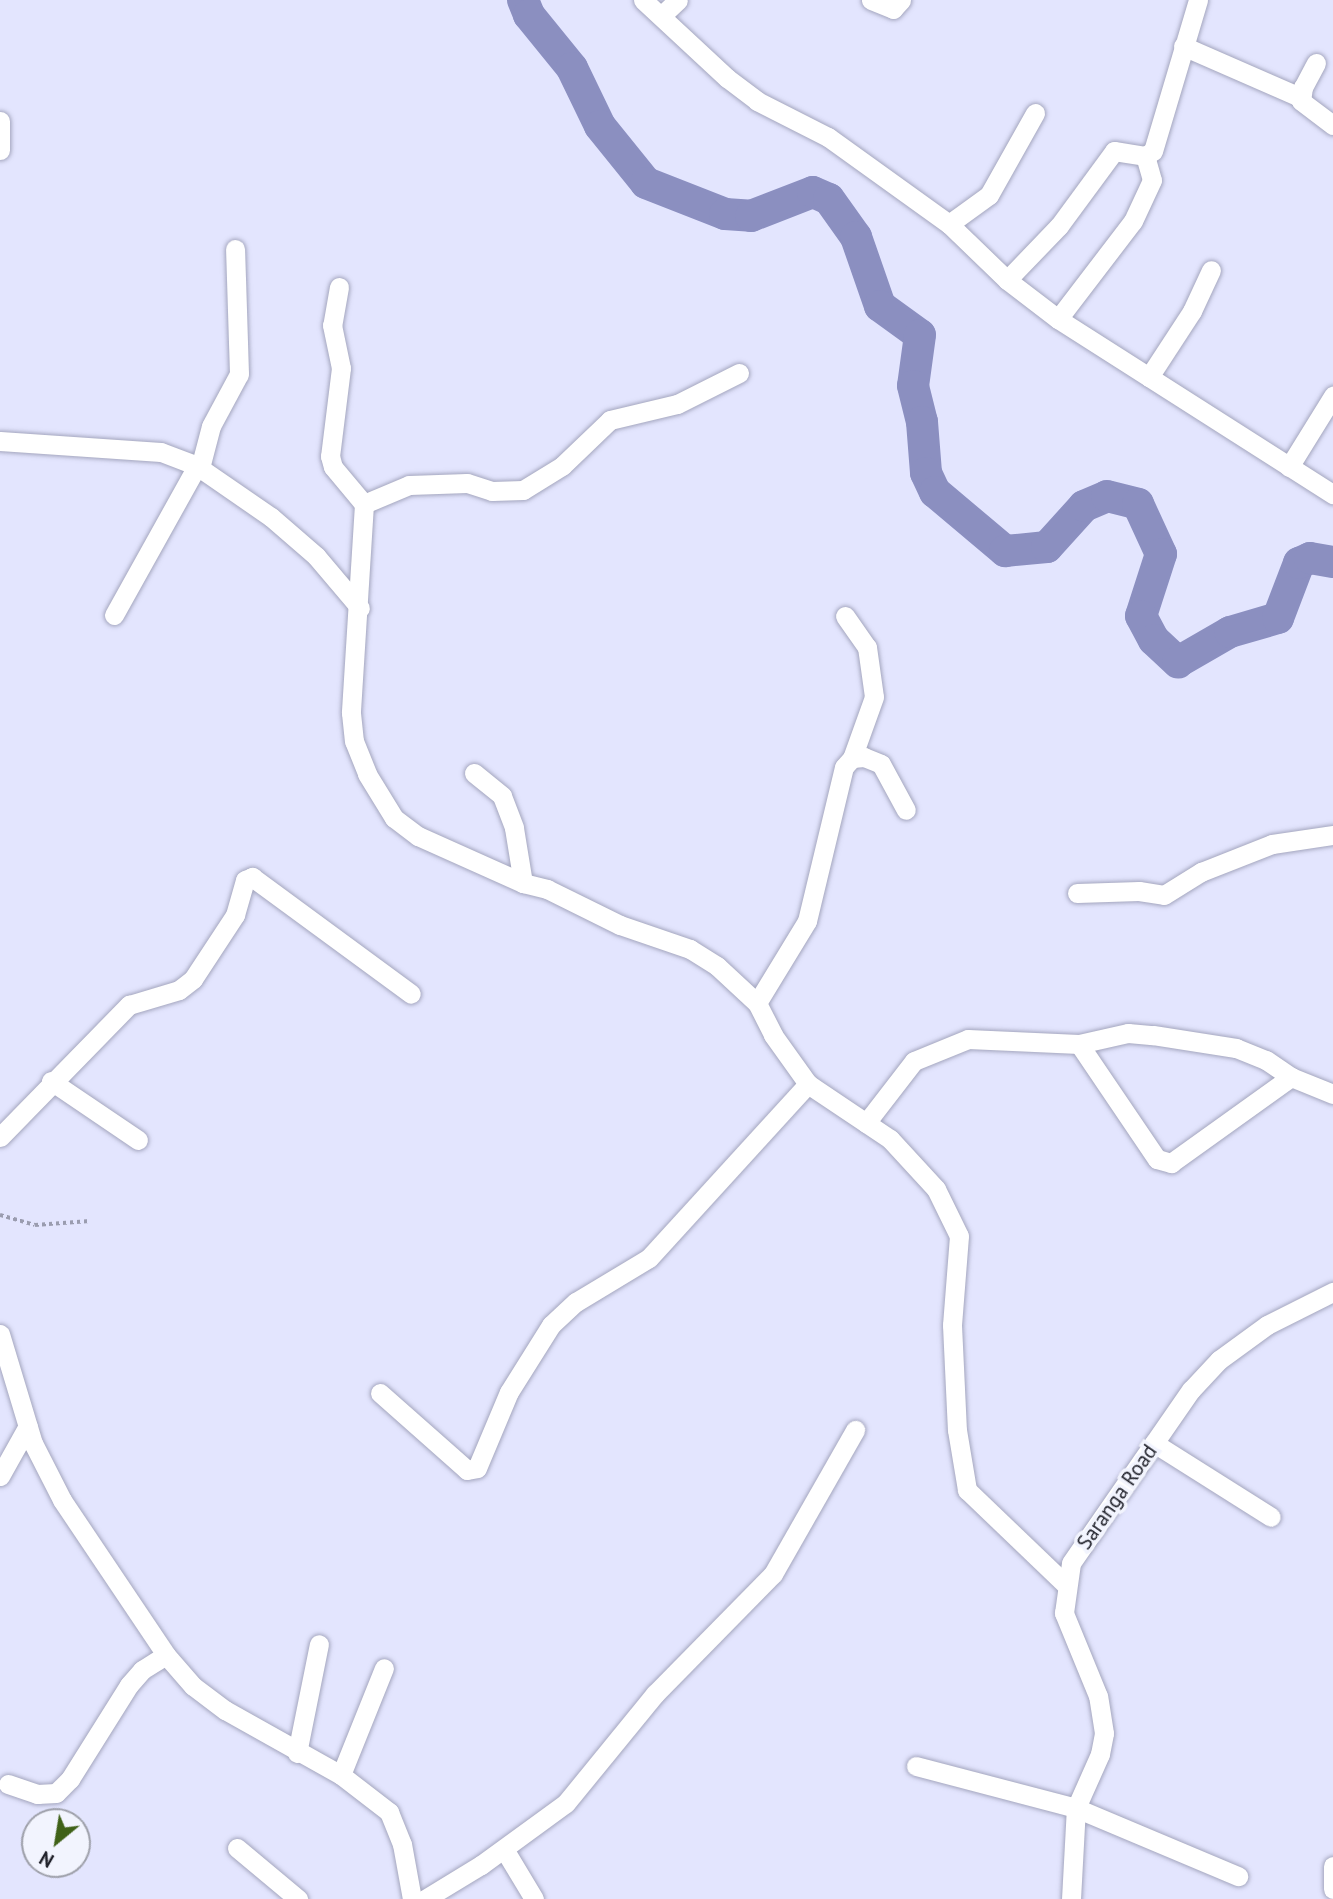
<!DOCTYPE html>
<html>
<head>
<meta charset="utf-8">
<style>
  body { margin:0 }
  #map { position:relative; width:1333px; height:1899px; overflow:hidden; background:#e3e5fe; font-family:"PT Sans",sans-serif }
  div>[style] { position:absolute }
  .river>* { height:32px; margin:-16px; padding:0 16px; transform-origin:16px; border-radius:16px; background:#8b8fc0 }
  .path>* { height:3.5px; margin-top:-1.75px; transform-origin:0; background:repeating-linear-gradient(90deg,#9a9caf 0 3.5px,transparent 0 7px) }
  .roads { filter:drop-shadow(0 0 2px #a4a6be) drop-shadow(0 0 2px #a4a6be) }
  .minor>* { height:19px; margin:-9.5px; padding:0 9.5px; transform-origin:9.5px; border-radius:9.5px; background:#fff }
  span { translate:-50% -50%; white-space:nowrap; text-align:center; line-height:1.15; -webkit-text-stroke:7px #f2f4fe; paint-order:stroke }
  .street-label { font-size:21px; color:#21222b }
  .north { position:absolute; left:21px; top:1808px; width:70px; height:70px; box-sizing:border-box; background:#f2f4fe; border:2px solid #9ea0aa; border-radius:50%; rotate:210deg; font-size:19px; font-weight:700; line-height:28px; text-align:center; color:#21222b }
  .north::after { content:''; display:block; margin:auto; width:24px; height:32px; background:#3f6118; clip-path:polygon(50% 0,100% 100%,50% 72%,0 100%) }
</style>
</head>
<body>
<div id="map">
  <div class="river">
    <i style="left:523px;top:0;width:16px;rotate:68deg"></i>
    <i style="left:529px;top:15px;width:68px;rotate:50.9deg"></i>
    <i style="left:572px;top:68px;width:64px;rotate:64.2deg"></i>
    <i style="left:600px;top:126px;width:73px;rotate:51.1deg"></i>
    <i style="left:646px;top:183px;width:85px;rotate:21.4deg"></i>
    <i style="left:725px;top:214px;width:26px;rotate:4deg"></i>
    <i style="left:751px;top:216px;width:66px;rotate:-21.2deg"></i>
    <i style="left:813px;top:192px;width:17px;rotate:24deg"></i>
    <i style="left:829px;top:199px;width:47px;rotate:54.6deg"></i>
    <i style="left:856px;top:237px;width:73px;rotate:70.8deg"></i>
    <i style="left:880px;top:306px;width:49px;rotate:35.9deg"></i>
    <i style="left:920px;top:335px;width:51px;rotate:97.8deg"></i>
    <i style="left:913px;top:386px;width:37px;rotate:76deg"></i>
    <i style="left:922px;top:422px;width:51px;rotate:85.5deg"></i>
    <i style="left:926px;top:473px;width:21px;rotate:65deg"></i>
    <i style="left:935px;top:492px;width:92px;rotate:40.1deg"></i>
    <i style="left:1005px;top:551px;width:42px;rotate:-5.4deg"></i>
    <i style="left:1047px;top:547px;width:55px;rotate:-47.9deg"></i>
    <i style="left:1084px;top:506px;width:25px;rotate:-23deg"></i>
    <i style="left:1107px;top:496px;width:32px;rotate:14deg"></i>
    <i style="left:1138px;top:504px;width:55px;rotate:65.3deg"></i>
    <i style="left:1161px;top:554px;width:65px;rotate:107.9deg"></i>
    <i style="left:1141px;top:616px;width:27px;rotate:62deg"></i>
    <i style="left:1154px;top:640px;width:33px;rotate:43deg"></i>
    <i style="left:1178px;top:662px;width:60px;rotate:-30deg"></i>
    <i style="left:1230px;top:632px;width:50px;rotate:-16.3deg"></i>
    <i style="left:1278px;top:618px;width:59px;rotate:-69.1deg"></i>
    <i style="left:1299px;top:563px;width:12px;rotate:-24deg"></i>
    <i style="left:1310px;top:558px;width:23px;rotate:10deg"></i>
  </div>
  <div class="path">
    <i style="left:0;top:1215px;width:36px;rotate:16deg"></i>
    <i style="left:35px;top:1225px;width:55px;rotate:-4.2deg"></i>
  </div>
  <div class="roads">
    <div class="minor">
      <i style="left:643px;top:0;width:115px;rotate:42.9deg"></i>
      <i style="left:727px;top:78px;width:38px;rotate:37deg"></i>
      <i style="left:757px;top:101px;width:80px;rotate:26.9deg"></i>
      <i style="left:828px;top:137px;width:149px;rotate:35.7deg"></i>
      <i style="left:949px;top:224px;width:81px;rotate:44deg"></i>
      <i style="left:1007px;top:280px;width:64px;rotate:37.4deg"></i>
      <i style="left:1058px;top:319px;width:326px;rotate:32.5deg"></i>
      <i style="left:871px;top:0;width:24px;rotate:22deg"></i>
      <i style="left:893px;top:9px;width:12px;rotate:-48deg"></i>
      <i style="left:661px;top:16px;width:23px;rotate:-43deg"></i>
      <i style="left:1183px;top:46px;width:128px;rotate:23.6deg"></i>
      <i style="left:1316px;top:63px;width:27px;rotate:118deg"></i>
      <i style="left:1303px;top:87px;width:14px;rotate:98deg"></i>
      <i style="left:1301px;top:101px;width:40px;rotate:37deg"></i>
      <i style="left:0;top:121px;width:29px;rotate:90deg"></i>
      <i style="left:949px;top:224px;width:49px;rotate:-35.9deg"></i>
      <i style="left:989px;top:195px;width:94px;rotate:-60.7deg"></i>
      <i style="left:1007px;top:280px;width:75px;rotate:-46.1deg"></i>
      <i style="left:1059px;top:226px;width:93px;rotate:-53.7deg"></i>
      <i style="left:1114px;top:151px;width:31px;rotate:9deg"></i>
      <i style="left:1145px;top:156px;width:9px;rotate:-32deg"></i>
      <i style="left:1153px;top:151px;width:158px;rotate:-73.4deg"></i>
      <i style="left:339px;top:287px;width:39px;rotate:100deg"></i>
      <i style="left:332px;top:325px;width:44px;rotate:78.2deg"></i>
      <i style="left:341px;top:368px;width:89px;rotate:97.1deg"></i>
      <i style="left:330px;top:456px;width:11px;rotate:75deg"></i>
      <i style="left:333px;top:467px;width:48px;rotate:50deg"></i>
      <i style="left:1058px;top:319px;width:123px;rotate:-52.6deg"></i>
      <i style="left:1133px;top:221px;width:45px;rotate:-65.1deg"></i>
      <i style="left:1152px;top:180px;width:25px;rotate:-106deg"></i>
      <i style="left:739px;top:373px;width:69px;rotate:153.4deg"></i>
      <i style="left:677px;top:404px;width:69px;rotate:166.6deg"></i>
      <i style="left:610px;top:420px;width:66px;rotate:136.2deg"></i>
      <i style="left:562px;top:466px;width:46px;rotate:148.4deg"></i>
      <i style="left:523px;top:490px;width:31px;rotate:178deg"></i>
      <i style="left:492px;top:491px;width:26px;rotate:-162deg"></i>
      <i style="left:467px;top:483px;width:58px;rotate:178deg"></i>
      <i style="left:409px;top:485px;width:49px;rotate:157.1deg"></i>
      <i style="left:364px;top:504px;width:209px;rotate:93.6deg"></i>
      <i style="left:351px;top:713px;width:28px;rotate:84deg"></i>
      <i style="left:354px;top:741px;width:35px;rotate:68deg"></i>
      <i style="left:367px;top:774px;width:52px;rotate:58.5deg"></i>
      <i style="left:394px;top:818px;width:30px;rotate:37deg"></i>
      <i style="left:418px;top:836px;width:115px;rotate:24.1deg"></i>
      <i style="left:523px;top:883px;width:25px;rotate:14deg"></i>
      <i style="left:547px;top:889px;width:81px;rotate:26.3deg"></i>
      <i style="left:620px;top:925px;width:74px;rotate:18.9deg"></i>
      <i style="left:690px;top:949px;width:32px;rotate:32deg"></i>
      <i style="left:717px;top:966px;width:54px;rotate:42.8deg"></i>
      <i style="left:757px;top:1003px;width:36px;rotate:63deg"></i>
      <i style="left:773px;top:1035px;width:60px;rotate:54.5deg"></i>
      <i style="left:808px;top:1084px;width:99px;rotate:33.9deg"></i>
      <i style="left:890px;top:1139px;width:68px;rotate:47.4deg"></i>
      <i style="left:936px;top:1189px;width:52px;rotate:63.9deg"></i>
      <i style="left:959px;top:1236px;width:89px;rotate:94.5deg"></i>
      <i style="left:952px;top:1325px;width:105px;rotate:87.3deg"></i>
      <i style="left:957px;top:1430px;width:61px;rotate:80.5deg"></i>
      <i style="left:967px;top:1490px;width:136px;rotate:43.8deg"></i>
      <i style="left:1149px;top:377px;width:79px;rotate:-56.9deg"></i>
      <i style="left:1192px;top:311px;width:45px;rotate:-65.1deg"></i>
      <i style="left:0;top:441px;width:161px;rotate:3.9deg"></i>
      <i style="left:161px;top:452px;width:39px;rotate:21deg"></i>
      <i style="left:197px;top:466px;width:90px;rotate:34.6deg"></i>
      <i style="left:271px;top:517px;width:60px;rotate:40.9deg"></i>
      <i style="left:316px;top:556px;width:68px;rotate:49.8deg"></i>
      <i style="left:1289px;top:467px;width:84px;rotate:-58.2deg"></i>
      <i style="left:200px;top:468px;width:43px;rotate:-75.3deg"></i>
      <i style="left:211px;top:426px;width:59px;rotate:-61.7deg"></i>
      <i style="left:239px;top:374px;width:125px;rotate:-91.8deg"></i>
      <i style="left:114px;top:615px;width:171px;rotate:-60.9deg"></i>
      <i style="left:845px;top:616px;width:38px;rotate:55deg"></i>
      <i style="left:867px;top:647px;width:50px;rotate:82deg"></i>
      <i style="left:874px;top:697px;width:65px;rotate:109.8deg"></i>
      <i style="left:474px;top:773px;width:36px;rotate:39deg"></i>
      <i style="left:502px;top:796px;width:34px;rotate:69deg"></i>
      <i style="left:514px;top:828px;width:56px;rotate:80.7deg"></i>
      <i style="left:1077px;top:893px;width:62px;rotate:-1.8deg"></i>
      <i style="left:1139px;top:891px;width:25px;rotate:9deg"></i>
      <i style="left:1164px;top:895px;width:44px;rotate:-31.9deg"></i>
      <i style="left:1201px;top:872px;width:76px;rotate:-21.5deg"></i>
      <i style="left:1272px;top:844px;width:62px;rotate:-8.4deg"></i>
      <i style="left:757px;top:1003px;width:96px;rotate:-58.6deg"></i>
      <i style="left:807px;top:921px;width:158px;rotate:-76.5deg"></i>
      <i style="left:844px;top:767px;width:12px;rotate:-48deg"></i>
      <i style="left:852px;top:758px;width:12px;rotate:-5deg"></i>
      <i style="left:864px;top:757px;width:18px;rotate:22deg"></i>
      <i style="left:881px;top:764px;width:52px;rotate:61.5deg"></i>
      <i style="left:1079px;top:1044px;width:139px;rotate:55.9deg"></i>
      <i style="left:1157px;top:1159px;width:15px;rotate:16deg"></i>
      <i style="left:1171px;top:1163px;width:148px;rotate:-35.6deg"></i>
      <i style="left:1291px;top:1077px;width:45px;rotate:22deg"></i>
      <i style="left:51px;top:1081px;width:105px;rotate:34.1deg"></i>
      <i style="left:866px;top:1123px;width:78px;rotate:-52.3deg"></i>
      <i style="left:914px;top:1061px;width:58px;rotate:-22.2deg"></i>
      <i style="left:968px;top:1039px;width:111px;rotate:2.6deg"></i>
      <i style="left:1079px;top:1044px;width:50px;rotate:-12.7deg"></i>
      <i style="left:1128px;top:1033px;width:25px;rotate:5deg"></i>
      <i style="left:1153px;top:1035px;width:84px;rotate:8.9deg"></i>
      <i style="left:1236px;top:1048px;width:32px;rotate:22deg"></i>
      <i style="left:1266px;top:1060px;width:30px;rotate:34deg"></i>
      <i style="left:0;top:1137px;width:185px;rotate:-45.7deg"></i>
      <i style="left:129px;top:1005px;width:52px;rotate:-16.7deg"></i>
      <i style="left:179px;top:990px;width:18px;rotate:-38deg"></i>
      <i style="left:193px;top:979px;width:77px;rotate:-56.7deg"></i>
      <i style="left:235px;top:915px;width:36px;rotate:-74deg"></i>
      <i style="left:245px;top:880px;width:8px;rotate:-23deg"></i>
      <i style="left:252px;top:877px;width:197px;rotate:36.3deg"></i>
      <i style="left:0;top:1334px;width:114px;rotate:73.2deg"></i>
      <i style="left:33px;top:1443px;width:64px;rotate:63deg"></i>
      <i style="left:62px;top:1500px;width:187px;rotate:56.1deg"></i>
      <i style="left:166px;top:1655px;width:41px;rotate:48.9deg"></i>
      <i style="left:193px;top:1686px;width:40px;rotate:37deg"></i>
      <i style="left:225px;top:1710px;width:133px;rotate:29.3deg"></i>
      <i style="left:341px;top:1775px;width:61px;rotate:37.6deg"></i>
      <i style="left:389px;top:1812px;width:35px;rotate:68deg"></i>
      <i style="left:402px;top:1844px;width:56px;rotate:79.7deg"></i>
      <i style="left:380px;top:1393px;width:116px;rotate:41.5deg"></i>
      <i style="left:467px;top:1470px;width:10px;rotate:-11deg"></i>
      <i style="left:477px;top:1468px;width:82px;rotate:-67.2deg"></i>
      <i style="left:509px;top:1392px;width:79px;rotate:-57.9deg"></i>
      <i style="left:551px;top:1325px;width:34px;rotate:-43deg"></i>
      <i style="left:576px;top:1302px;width:85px;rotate:-31.1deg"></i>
      <i style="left:649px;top:1258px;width:236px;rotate:-47.6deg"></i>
      <i style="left:1154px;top:1443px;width:138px;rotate:32.3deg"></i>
      <i style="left:0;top:1476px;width:57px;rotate:-60.8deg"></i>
      <i style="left:297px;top:1753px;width:111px;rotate:-78.6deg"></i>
      <i style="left:916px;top:1766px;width:165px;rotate:14.7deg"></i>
      <i style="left:1076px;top:1808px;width:176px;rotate:22.8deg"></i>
      <i style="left:341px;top:1775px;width:115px;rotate:-68.1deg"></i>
      <i style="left:8px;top:1784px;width:31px;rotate:19deg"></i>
      <i style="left:37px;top:1794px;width:19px;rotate:-3deg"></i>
      <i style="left:56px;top:1793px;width:20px;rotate:-45deg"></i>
      <i style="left:70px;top:1779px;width:111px;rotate:-57.9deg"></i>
      <i style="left:129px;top:1685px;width:20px;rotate:-49deg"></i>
      <i style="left:142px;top:1670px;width:28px;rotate:-32deg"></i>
      <i style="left:237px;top:1848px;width:80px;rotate:39.9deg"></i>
      <i style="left:504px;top:1849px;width:58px;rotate:59deg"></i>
      <i style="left:1333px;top:1866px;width:23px;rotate:90deg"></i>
      <i style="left:425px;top:1899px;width:66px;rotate:-31.3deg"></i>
      <i style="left:481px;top:1865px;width:105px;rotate:-36.1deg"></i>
      <i style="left:566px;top:1803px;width:141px;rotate:-50.8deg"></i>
      <i style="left:655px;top:1694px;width:168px;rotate:-45.5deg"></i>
      <i style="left:773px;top:1574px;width:166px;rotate:-60.3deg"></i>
      <i style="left:1071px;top:1899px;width:91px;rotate:-86.9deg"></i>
      <i style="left:1076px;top:1808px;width:59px;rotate:-66deg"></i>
      <i style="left:1100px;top:1754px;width:21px;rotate:-79deg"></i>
      <i style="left:1104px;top:1733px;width:37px;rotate:-99deg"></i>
      <i style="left:1098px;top:1696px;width:90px;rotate:-112.3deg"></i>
      <i style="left:1064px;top:1613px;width:50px;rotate:-82deg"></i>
      <i style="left:1071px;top:1563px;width:211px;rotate:-55.3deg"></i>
      <i style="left:1191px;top:1390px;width:41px;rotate:-47deg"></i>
      <i style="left:1219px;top:1360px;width:59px;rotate:-36.1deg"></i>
      <i style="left:1267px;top:1325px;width:74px;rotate:-26.6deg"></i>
    </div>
  </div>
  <div class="street-label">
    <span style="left:1117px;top:1497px;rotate:-55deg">Saranga Road</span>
  </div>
  <div class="north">N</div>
</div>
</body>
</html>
